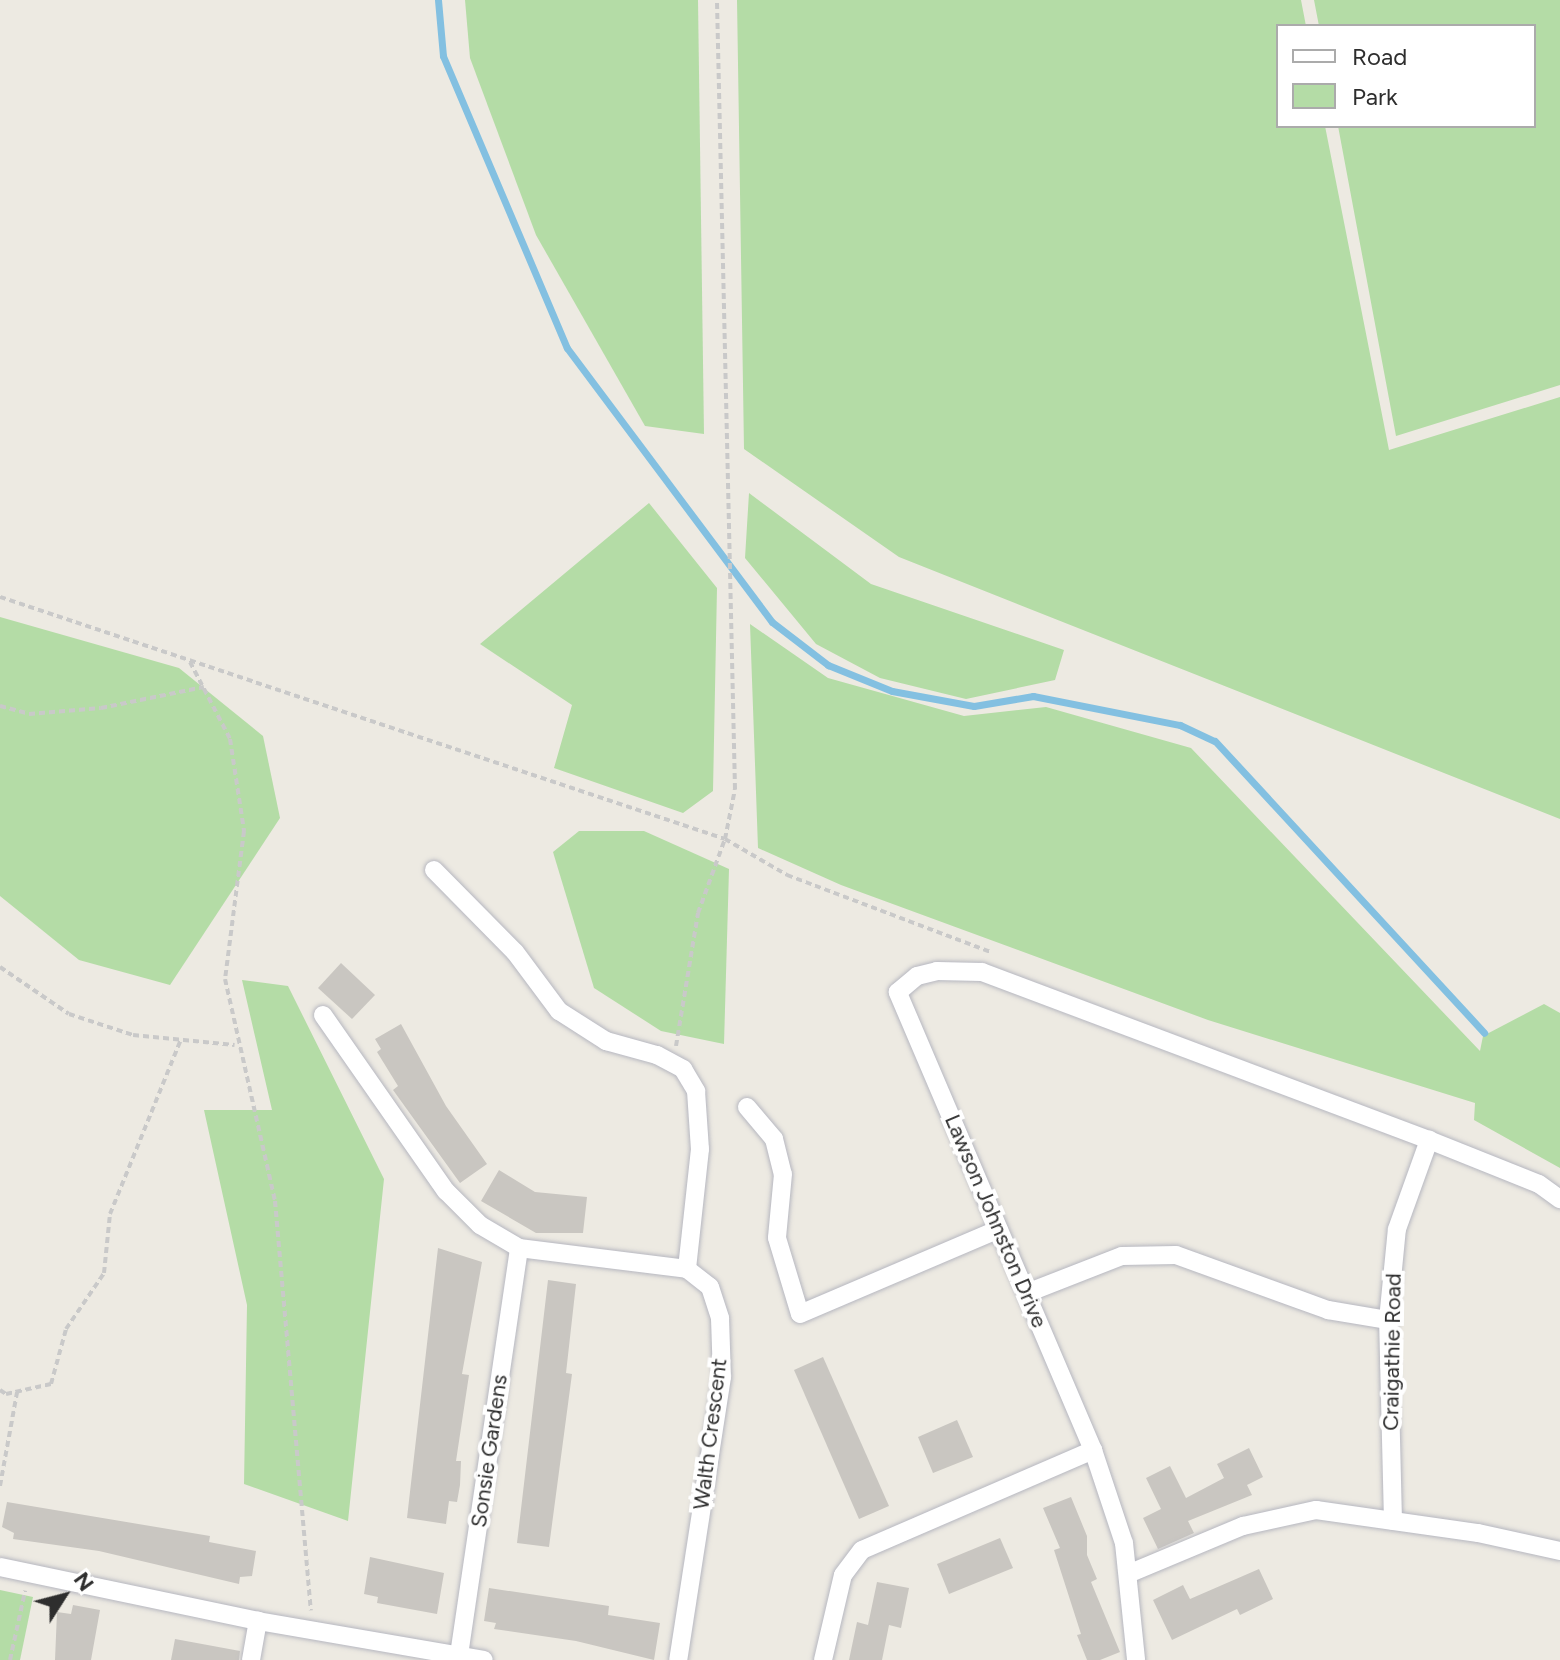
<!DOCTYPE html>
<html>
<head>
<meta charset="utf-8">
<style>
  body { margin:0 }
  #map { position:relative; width:1560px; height:1660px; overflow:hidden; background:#edeae2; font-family:Figtree,sans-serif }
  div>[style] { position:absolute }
  .green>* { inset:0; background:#b4dca6 }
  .stream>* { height:7px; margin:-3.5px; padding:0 3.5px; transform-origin:3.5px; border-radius:3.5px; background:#83c0e1 }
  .building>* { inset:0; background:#c9c6c1 }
  .path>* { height:4px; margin-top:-2px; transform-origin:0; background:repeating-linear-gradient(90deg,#c9c9c9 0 6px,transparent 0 10px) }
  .roads { filter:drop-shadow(0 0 2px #b6b7c0) drop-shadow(0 0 2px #b6b7c0) }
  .minor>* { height:18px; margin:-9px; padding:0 9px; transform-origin:9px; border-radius:9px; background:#fff }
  span { translate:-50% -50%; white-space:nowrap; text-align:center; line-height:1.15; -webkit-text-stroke:8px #fff; paint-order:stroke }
  .street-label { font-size:22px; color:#2e2e2e }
  .legend { position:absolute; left:1276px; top:24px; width:260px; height:104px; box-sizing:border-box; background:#fff; border:2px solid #ababab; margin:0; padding:10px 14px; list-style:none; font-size:24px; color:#2e2e2e }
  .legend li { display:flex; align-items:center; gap:16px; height:40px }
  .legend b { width:40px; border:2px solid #ababab }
  .north { position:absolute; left:24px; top:1556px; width:80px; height:80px; -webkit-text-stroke:6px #fff; paint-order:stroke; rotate:54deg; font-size:22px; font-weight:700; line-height:32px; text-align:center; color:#2e2e2e }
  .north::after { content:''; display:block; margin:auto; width:28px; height:36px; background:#2e2e2e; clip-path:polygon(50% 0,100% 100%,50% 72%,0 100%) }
</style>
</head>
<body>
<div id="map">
  <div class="green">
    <i style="clip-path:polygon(465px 0,698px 0,704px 434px,645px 426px,536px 235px,470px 58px)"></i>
    <i style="clip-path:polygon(737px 0,1301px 0,1306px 26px,1278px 26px,1278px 126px,1325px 126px,1389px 450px,1560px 397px,1560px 819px,899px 557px,744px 449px)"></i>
    <i style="clip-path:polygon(1314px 0,1560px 0,1560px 385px,1396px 436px,1338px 126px,1534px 126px,1534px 26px,1319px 26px)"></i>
    <i style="clip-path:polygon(749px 493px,871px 584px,1064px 650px,1055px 680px,966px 699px,880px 678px,816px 644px,745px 558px)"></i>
    <i style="clip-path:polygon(649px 503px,717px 588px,713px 791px,683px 813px,554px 768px,572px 705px,480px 644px)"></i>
    <i style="clip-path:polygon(0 617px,179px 668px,263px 736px,280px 818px,170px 985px,79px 960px,0 896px)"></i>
    <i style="clip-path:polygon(750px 624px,828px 678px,964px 716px,1046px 707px,1191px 748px,1480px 1051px,1483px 1036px,1544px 1004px,1560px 1013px,1560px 1168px,1474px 1120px,1475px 1103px,1208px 1020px,841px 885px,758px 848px)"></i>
    <i style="clip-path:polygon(579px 831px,644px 831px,729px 869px,724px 1044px,661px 1031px,594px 988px,553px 852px)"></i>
    <i style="clip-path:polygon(242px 980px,288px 986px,384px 1179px,348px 1521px,244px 1484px,247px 1305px,204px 1110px,272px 1110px)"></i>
    <i style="clip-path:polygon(0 1590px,33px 1597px,20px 1660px,0 1660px)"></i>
  </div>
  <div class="stream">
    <i style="left:438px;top:0;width:56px;rotate:84.9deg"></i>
    <i style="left:443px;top:56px;width:317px;rotate:67deg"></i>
    <i style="left:567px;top:348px;width:342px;rotate:53.2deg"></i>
    <i style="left:772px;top:622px;width:71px;rotate:37.5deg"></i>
    <i style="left:828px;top:665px;width:69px;rotate:22.1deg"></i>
    <i style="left:892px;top:691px;width:83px;rotate:10.4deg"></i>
    <i style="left:974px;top:706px;width:60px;rotate:-9.6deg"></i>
    <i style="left:1033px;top:696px;width:150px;rotate:11.2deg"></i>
    <i style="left:1180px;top:725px;width:38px;rotate:25deg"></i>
    <i style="left:1215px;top:741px;width:397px;rotate:47.3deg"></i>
  </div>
  <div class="building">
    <i style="clip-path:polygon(341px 963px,375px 995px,352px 1019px,318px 988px)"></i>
    <i style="clip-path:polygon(401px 1024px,446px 1106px,487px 1164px,460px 1183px,393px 1090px,398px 1086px,377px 1052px,381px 1049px,375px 1039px)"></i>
    <i style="clip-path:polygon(499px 1170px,535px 1192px,587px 1197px,583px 1233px,536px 1233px,481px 1201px)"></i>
    <i style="clip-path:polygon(438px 1248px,482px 1262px,462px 1374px,469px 1375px,456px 1461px,461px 1461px,460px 1485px,457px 1502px,449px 1501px,446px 1524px,407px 1518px)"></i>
    <i style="clip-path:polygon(548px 1280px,576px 1284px,566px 1373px,572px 1374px,549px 1547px,517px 1543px)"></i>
    <i style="clip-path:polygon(823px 1357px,889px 1506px,859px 1519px,794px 1370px)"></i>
    <i style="clip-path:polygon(957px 1420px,973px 1457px,933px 1473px,918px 1437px)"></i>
    <i style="clip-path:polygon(1249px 1448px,1263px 1477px,1247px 1485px,1252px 1495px,1188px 1521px,1194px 1533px,1158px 1549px,1143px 1518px,1161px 1509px,1146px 1478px,1170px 1466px,1186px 1498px,1224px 1478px,1217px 1464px)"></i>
    <i style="clip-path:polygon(1071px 1497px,1087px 1536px,1087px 1555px,1097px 1579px,1091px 1582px,1120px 1652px,1100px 1660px,1087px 1660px,1077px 1635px,1081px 1634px,1054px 1550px,1060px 1548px,1043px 1508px)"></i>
    <i style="clip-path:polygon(7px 1502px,210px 1536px,209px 1542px,256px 1551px,252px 1576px,240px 1577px,239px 1584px,99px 1551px,13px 1539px,14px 1533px,2px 1527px)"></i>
    <i style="clip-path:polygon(1000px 1538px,1013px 1568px,949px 1594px,937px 1564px)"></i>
    <i style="clip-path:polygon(370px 1557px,444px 1573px,437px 1614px,377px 1603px,378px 1597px,364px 1594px)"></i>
    <i style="clip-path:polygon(1259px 1569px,1273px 1599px,1240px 1615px,1237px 1609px,1172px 1640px,1153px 1600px,1183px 1585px,1190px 1599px)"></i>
    <i style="clip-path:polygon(877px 1582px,909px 1588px,901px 1628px,889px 1625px,882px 1660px,849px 1660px,857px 1622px,868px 1625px)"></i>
    <i style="clip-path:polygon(489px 1588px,609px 1606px,608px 1615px,660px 1623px,654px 1660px,576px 1641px,494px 1629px,496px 1623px,484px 1621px)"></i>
    <i style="clip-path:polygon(73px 1605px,100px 1610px,91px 1660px,55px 1660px,57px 1612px,71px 1614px)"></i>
    <i style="clip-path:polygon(175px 1639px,240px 1651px,239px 1660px,171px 1660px)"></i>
  </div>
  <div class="path">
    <i style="left:0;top:597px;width:764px;rotate:18.46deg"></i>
    <i style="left:725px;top:839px;width:72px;rotate:30.1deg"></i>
    <i style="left:787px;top:875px;width:218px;rotate:20.7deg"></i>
    <i style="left:190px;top:662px;width:87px;rotate:62.5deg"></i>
    <i style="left:230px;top:739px;width:93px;rotate:81.3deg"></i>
    <i style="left:244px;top:831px;width:149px;rotate:97.3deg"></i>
    <i style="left:225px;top:979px;width:228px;rotate:77.3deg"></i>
    <i style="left:275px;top:1201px;width:411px;rotate:85deg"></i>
    <i style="left:0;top:706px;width:30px;rotate:15deg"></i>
    <i style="left:29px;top:714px;width:72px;rotate:-4.8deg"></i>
    <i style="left:101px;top:708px;width:105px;rotate:-11.5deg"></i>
    <i style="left:0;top:967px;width:83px;rotate:34.3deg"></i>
    <i style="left:69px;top:1014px;width:67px;rotate:18.2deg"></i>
    <i style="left:133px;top:1035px;width:102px;rotate:5.6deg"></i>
    <i style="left:676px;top:1046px;width:135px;rotate:-80.6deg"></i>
    <i style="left:698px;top:913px;width:79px;rotate:-70deg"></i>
    <i style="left:725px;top:839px;width:51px;rotate:-78.7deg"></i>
    <i style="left:735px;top:789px;width:789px;rotate:-91.31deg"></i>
    <i style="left:0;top:1390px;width:7px;rotate:34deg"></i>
    <i style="left:6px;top:1394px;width:46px;rotate:-12.5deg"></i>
    <i style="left:51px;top:1384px;width:57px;rotate:-74.7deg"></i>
    <i style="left:66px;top:1329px;width:68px;rotate:-55.8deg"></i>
    <i style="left:104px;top:1273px;width:59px;rotate:-84.2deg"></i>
    <i style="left:110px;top:1214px;width:189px;rotate:-67.9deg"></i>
    <i style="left:0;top:1486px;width:96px;rotate:-79.7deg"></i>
    <i style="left:10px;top:1660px;width:71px;rotate:-77.7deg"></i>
  </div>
  <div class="roads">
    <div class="minor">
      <i style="left:434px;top:870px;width:115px;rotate:45.4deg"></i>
      <i style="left:515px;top:952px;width:74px;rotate:53.3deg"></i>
      <i style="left:559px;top:1011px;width:56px;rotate:32.6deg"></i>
      <i style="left:606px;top:1041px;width:53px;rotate:15.4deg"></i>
      <i style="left:657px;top:1055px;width:30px;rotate:28deg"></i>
      <i style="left:683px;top:1069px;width:26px;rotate:59deg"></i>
      <i style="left:696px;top:1091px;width:58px;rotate:86.1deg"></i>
      <i style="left:700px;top:1149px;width:121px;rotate:96.2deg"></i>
      <i style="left:687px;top:1269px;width:29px;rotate:38deg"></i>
      <i style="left:710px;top:1287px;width:33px;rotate:72deg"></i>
      <i style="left:720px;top:1318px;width:59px;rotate:88.1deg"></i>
      <i style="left:722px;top:1377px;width:286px;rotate:98.8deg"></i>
      <i style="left:323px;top:1015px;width:215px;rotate:55.1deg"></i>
      <i style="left:446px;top:1191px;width:48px;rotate:45deg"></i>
      <i style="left:480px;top:1225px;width:45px;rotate:30.5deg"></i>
      <i style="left:519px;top:1248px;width:169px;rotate:7.1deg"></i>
      <i style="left:747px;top:1107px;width:42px;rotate:49.8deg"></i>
      <i style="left:774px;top:1139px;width:36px;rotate:76deg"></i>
      <i style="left:783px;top:1174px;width:64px;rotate:95.4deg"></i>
      <i style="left:777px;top:1238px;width:79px;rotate:73.2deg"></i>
      <i style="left:800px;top:1314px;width:216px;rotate:-23.1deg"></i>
      <i style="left:1027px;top:1293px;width:102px;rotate:-21.3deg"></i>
      <i style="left:1122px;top:1256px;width:54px;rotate:-1.1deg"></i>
      <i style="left:1176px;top:1255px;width:162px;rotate:19.9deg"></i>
      <i style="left:1328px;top:1310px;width:61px;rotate:9.5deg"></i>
      <i style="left:1093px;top:1450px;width:498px;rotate:-113.1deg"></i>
      <i style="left:898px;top:992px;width:25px;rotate:-40deg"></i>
      <i style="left:917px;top:976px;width:21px;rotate:-14deg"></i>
      <i style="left:937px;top:971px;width:45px;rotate:1.3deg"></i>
      <i style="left:982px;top:972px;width:478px;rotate:20.6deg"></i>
      <i style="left:1429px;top:1140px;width:118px;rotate:21.8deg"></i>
      <i style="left:1539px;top:1184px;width:26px;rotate:36deg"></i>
      <i style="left:1393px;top:1521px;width:201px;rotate:-91.4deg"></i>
      <i style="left:1388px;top:1320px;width:91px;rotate:-84.4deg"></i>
      <i style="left:1397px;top:1229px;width:95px;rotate:-70.2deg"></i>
      <i style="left:0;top:1567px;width:264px;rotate:11.8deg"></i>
      <i style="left:258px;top:1621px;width:229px;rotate:9.8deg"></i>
      <i style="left:1128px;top:1574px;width:125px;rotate:-22.7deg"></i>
      <i style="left:1243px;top:1526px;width:75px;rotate:-12.4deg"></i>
      <i style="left:1316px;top:1510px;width:164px;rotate:8.1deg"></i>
      <i style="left:1478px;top:1533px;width:84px;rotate:12.4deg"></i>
      <i style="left:459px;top:1655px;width:411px;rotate:-81.6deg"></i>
      <i style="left:251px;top:1660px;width:40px;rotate:-80deg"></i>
      <i style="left:823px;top:1660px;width:87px;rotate:-76.8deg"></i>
      <i style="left:843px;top:1575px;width:31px;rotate:-53deg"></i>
      <i style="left:862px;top:1550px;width:252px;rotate:-23.4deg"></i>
      <i style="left:1093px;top:1450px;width:98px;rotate:71.6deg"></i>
      <i style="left:1124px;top:1543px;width:118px;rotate:84.1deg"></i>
    </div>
  </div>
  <div class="street-label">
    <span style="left:996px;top:1221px;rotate:67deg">Lawson Johnston Drive</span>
    <span style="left:1392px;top:1352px;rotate:-89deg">Craigathie Road</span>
    <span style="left:710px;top:1434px;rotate:-83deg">Walth Crescent</span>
    <span style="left:489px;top:1451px;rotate:-82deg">Sonsie Gardens</span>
  </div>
  <ul class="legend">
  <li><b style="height:10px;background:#fff"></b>Road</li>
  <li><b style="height:22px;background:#b4dca6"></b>Park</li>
  </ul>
  <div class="north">N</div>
</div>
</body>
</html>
